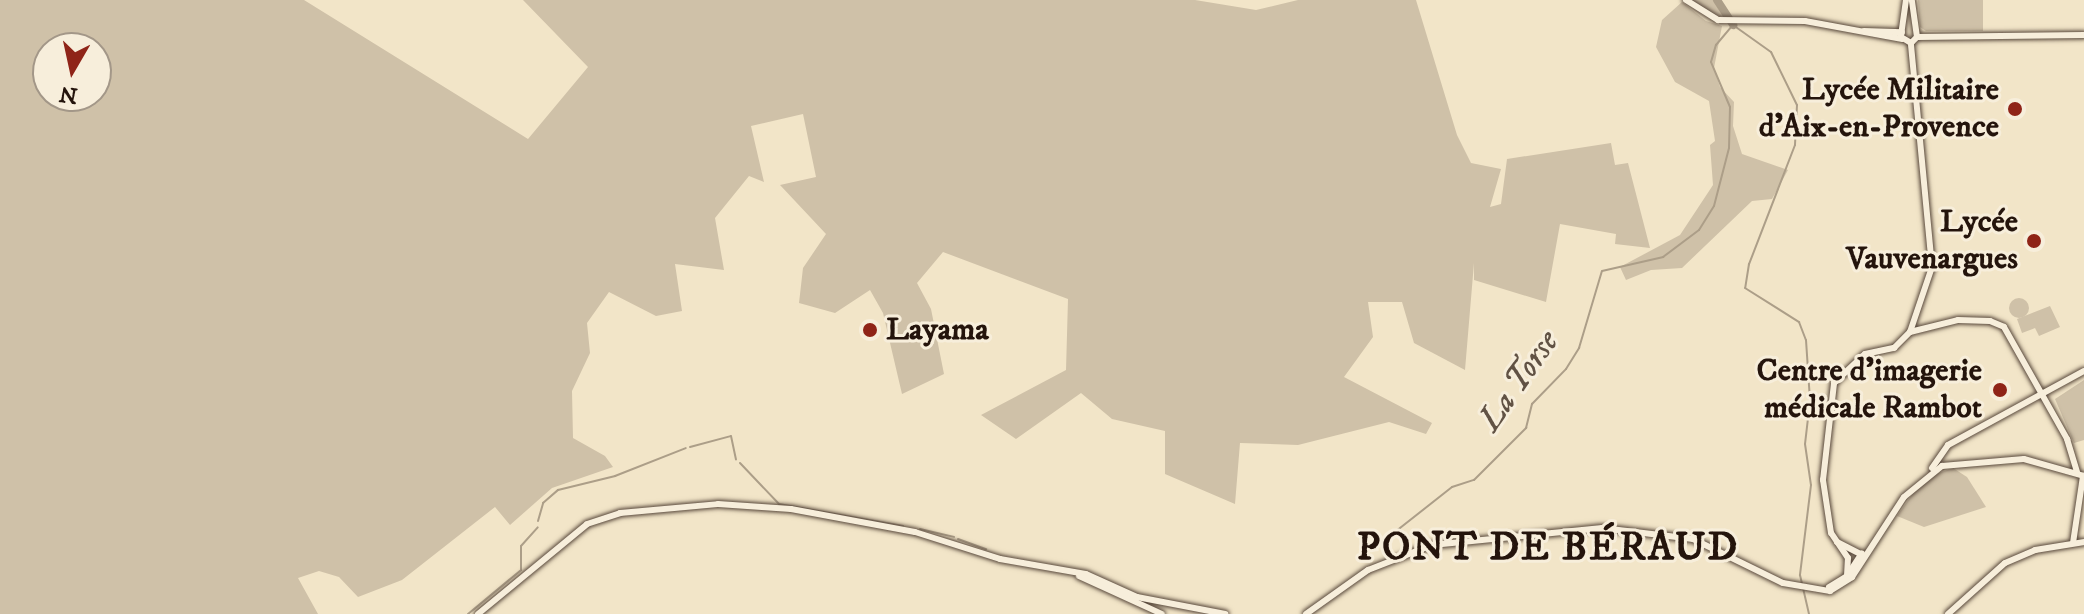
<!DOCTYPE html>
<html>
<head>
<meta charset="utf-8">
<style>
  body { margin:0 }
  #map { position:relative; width:2084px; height:614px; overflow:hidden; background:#f2e5c8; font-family:"IM FELL DW Pica",serif }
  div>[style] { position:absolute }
  .green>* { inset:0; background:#cfc1a8 }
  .round { border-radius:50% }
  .stream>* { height:2px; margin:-1px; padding:0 1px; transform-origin:1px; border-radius:1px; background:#ac9e88 }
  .river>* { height:8px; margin:-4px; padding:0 4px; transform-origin:4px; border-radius:4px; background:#ac9e88 }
  .roads { filter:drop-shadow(0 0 2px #58483b) drop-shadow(0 0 2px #58483b) }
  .tertiary>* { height:6px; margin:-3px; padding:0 3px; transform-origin:3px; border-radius:3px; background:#f7eedb }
  .secondary>* { height:6px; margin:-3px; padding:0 3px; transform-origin:3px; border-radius:3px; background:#f7eedb }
  .dots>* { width:22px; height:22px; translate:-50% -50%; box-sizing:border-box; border:4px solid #f7eedb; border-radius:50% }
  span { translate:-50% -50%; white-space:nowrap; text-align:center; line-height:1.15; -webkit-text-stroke:6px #f7eedb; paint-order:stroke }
  .poi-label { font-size:32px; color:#24140c; font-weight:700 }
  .right { translate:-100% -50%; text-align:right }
  .left { translate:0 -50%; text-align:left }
  .water-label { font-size:34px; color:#615244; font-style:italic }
  .district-label { font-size:40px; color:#24140c; font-weight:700; letter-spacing:2px }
  .north { position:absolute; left:32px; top:32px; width:80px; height:80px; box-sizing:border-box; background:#f7eedb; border:2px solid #a39788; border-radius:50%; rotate:189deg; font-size:22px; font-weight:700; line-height:32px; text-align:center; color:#24140c }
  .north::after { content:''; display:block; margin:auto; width:28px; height:36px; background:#8f2418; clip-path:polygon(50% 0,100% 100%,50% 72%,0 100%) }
</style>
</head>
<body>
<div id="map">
  <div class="green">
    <i style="clip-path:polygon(evenodd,0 0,304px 0,528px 139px,588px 67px,523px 0,1195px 0,1256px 10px,1298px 0,1416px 0,1457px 135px,1471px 163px,1501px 169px,1490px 207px,1501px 204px,1507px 159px,1611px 143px,1615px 165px,1628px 163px,1650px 248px,1615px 244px,1616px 234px,1560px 224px,1546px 302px,1474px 280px,1474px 263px,1465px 370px,1414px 343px,1402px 302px,1368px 302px,1373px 337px,1344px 377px,1432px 423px,1426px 434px,1389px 422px,1298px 445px,1240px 443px,1235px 504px,1165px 474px,1165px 431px,1112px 419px,1081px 393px,1016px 439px,981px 415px,1066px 370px,1068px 299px,943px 252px,917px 283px,931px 309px,944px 374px,902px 394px,883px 313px,870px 290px,835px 313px,799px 303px,803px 268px,826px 234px,780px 185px,816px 177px,803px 114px,751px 126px,764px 182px,749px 176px,715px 218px,724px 270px,675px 264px,682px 311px,656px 316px,609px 292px,587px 323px,590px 353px,572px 391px,573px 438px,605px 456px,613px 467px,552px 488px,510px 525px,495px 507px,402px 580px,358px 597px,339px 577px,319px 571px,298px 578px,318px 614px,0 614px,0 0,96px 48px,96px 96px,48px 96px,48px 48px,96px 48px)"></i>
    <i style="clip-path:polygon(1690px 0,1720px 0,1731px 19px,1709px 13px)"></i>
    <i style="clip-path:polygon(1918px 0,1983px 0,1983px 31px,1926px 31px,1920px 27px)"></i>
    <i style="clip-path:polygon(1682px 2px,1706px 21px,1722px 26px,1714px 68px,1720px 87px,1734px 102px,1733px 126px,1742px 154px,1788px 170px,1772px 199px,1752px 201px,1682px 268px,1651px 270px,1626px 280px,1620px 267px,1680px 235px,1713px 185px,1710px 145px,1715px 141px,1709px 101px,1675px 82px,1656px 47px,1662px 20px)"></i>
    <i class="round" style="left:2009px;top:298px;width:20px;height:20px"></i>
    <i style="clip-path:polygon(2050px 306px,2060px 327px,2039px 336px,2035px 328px,2022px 333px,2017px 319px)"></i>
    <i style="clip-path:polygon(2084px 380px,2084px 440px,2074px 443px,2055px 399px)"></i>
    <i style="clip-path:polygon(1953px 468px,1967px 477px,1986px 507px,1924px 527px,1897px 516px,1914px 492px,1936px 474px)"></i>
  </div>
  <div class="stream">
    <i style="left:690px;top:447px;width:42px;rotate:-15deg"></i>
    <i style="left:731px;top:436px;width:24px;rotate:78deg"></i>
    <i style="left:740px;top:463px;width:57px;rotate:46.4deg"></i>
    <i style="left:779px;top:504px;width:126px;rotate:10.1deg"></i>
    <i style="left:538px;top:521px;width:19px;rotate:-74deg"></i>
    <i style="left:543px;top:503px;width:20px;rotate:-41deg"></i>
    <i style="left:558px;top:490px;width:59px;rotate:-13.8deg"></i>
    <i style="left:615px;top:476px;width:76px;rotate:-21.5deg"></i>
    <i style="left:920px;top:529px;width:35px;rotate:13deg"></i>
    <i style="left:958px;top:539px;width:30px;rotate:20deg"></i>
    <i style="left:1386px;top:539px;width:84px;rotate:-38.2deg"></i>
    <i style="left:1452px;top:487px;width:23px;rotate:-18deg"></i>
    <i style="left:1474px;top:480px;width:74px;rotate:-45deg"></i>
    <i style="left:1526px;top:428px;width:25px;rotate:-76deg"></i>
    <i style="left:1532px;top:404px;width:49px;rotate:-45.8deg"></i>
    <i style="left:1566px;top:369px;width:25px;rotate:-58deg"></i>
    <i style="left:1579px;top:348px;width:80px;rotate:-73.4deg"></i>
    <i style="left:1602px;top:271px;width:63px;rotate:-12.9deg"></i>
    <i style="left:1663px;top:257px;width:45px;rotate:-36.9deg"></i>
    <i style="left:1699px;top:230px;width:28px;rotate:-58deg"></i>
    <i style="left:1714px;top:206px;width:60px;rotate:-75.5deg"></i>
    <i style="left:1729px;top:148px;width:41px;rotate:-88.6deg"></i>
    <i style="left:1730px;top:107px;width:49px;rotate:-112.9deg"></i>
    <i style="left:1711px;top:62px;width:18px;rotate:-74deg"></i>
    <i style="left:1716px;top:45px;width:26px;rotate:-50deg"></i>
    <i style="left:1733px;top:25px;width:47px;rotate:35.4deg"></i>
    <i style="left:1771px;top:52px;width:59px;rotate:63.9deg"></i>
    <i style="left:1797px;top:105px;width:40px;rotate:92.9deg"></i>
    <i style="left:1795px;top:145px;width:128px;rotate:111.1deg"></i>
    <i style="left:1749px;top:264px;width:24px;rotate:99deg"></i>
    <i style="left:1745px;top:288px;width:64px;rotate:32.2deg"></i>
    <i style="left:1799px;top:322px;width:19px;rotate:69deg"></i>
    <i style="left:1806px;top:340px;width:61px;rotate:86.2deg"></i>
    <i style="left:1810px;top:401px;width:43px;rotate:96.6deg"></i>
    <i style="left:1805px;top:444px;width:41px;rotate:81.7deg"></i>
    <i style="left:1811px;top:485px;width:91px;rotate:97deg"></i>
    <i style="left:1800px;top:575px;width:40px;rotate:77deg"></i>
    <i style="left:468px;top:614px;width:69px;rotate:-39.7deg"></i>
    <i style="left:521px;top:570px;width:24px;rotate:-90deg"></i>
    <i style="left:521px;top:546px;width:25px;rotate:-48deg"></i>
  </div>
  <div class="river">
    <i style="left:1717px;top:0;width:30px;rotate:57deg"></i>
  </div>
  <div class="roads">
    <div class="tertiary">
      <i style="left:1686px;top:0;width:38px;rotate:32deg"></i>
      <i style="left:1718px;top:20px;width:87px;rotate:0.7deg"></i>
      <i style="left:1805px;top:21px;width:99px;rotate:10.5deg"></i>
      <i style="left:1864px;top:31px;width:38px;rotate:2deg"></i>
      <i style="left:1917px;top:37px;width:167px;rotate:-0.7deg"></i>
    </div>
    <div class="secondary">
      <i style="left:1906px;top:0;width:37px;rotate:98deg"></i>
      <i style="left:1901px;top:37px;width:12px;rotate:31deg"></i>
      <i style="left:1911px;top:43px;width:8px;rotate:-45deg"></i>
      <i style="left:1917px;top:37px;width:37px;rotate:-98deg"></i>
      <i style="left:1910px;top:332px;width:49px;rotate:-14deg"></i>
      <i style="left:1958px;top:320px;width:32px;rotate:2deg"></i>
      <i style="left:1990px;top:321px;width:15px;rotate:23deg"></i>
      <i style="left:2004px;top:327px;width:129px;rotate:60.6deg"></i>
      <i style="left:2067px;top:439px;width:34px;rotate:73deg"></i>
      <i style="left:1932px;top:468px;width:28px;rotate:-55deg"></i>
      <i style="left:1948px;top:445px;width:155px;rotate:-28.6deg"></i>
      <i style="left:1837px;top:542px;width:28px;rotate:27deg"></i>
      <i style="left:2073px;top:543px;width:68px;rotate:-81.5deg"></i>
      <i style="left:1079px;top:576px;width:91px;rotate:24.6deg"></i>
      <i style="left:1847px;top:576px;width:18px;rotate:-87deg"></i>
      <i style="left:1848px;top:558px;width:30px;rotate:-124deg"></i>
      <i style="left:1831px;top:533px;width:54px;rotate:-98.6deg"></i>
      <i style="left:1823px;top:480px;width:98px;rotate:-83.5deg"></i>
      <i style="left:1834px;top:383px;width:42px;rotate:-43.1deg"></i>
      <i style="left:1865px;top:354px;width:30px;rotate:-12deg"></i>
      <i style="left:1894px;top:348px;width:23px;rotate:-45deg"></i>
      <i style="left:1910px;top:332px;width:69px;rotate:-71.3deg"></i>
      <i style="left:1932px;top:267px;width:225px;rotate:-95.4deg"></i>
      <i style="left:1829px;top:587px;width:21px;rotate:-31deg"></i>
      <i style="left:1847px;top:576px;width:27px;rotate:-57deg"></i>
      <i style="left:478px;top:614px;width:141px;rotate:-39.5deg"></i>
      <i style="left:587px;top:524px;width:35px;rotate:-18deg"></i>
      <i style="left:620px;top:513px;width:98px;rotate:-5.2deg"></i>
      <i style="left:718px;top:504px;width:73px;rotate:3.9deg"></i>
      <i style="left:791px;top:509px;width:126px;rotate:10.5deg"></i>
      <i style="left:915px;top:532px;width:89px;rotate:17.6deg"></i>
      <i style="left:1000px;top:559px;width:87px;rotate:9.9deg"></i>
      <i style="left:1086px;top:574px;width:56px;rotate:24.3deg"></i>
      <i style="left:1137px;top:597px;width:90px;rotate:10.9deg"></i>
      <i style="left:1306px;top:614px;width:76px;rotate:-35.4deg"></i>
      <i style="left:1368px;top:570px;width:69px;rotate:-21.3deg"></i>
      <i style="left:1432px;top:545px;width:171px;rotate:-5.7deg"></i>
      <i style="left:1602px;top:528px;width:92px;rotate:6.9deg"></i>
      <i style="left:1693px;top:539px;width:100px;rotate:26.1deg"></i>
      <i style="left:1783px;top:583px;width:48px;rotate:9.7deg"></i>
      <i style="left:1830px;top:591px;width:26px;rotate:-32deg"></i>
      <i style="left:1852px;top:577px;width:95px;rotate:-57deg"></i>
      <i style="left:1904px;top:497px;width:49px;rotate:-39.2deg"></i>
      <i style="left:1942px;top:466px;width:82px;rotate:-4.9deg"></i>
      <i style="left:2024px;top:459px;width:62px;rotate:15.8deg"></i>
      <i style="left:1948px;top:614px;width:76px;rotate:-41.8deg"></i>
      <i style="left:2005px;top:563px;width:33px;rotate:-23deg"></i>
      <i style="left:2035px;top:550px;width:50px;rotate:-9.3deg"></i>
    </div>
  </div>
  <div class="dots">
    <i style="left:2015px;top:109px;background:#8f2418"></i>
    <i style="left:2034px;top:241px;background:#8f2418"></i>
    <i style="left:870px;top:330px;background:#8f2418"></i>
    <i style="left:2000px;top:390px;background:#8f2418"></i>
  </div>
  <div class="poi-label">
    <span class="right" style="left:1999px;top:109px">Lycée Militaire<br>d'Aix-en-Provence</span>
    <span class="right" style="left:2018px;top:241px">Lycée<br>Vauvenargues</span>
    <span class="left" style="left:886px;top:330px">Layama</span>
    <span class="right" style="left:1982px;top:390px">Centre d'imagerie<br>médicale Rambot</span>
  </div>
  <div class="water-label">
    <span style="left:1519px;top:381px;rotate:-55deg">La Torse</span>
  </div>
  <div class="district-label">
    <span style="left:1548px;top:548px">PONT DE BÉRAUD</span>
  </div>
  <div class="north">N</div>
</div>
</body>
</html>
